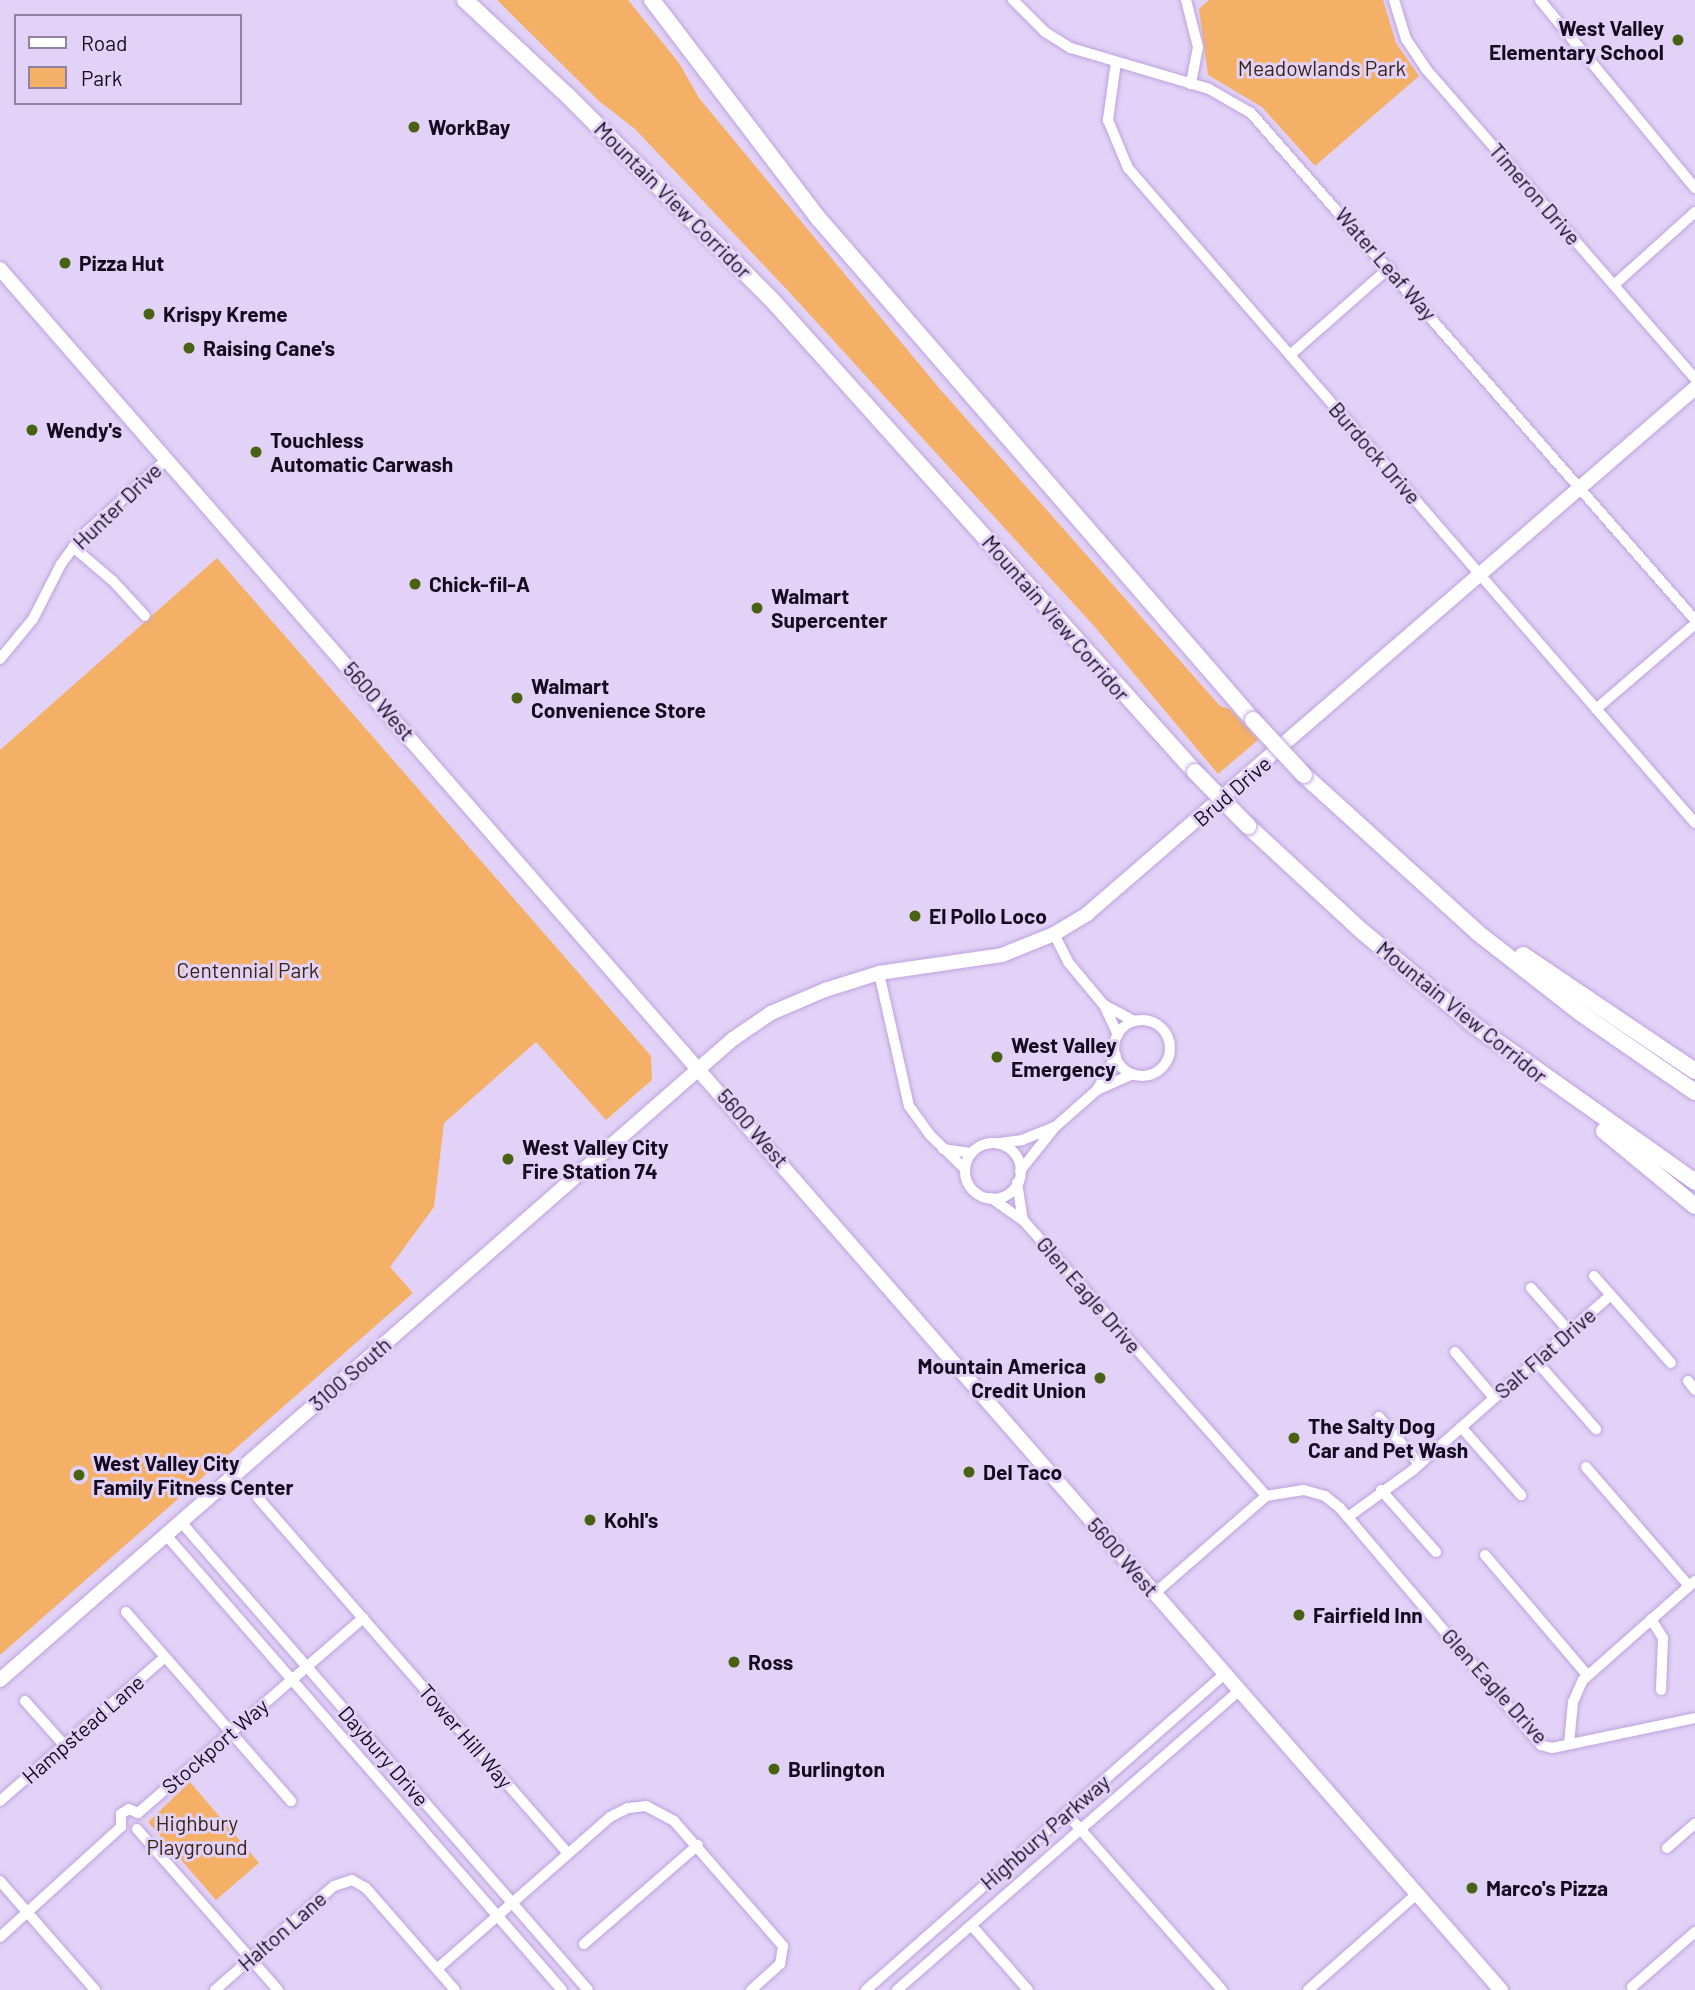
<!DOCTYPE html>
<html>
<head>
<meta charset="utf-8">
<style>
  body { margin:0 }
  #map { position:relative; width:1695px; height:1990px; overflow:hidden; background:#e3d2f7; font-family:Barlow,sans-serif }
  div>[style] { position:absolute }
  .green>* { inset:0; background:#f4b066 }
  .roads { filter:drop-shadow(0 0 2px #bfa2de) drop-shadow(0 0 2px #bfa2de) }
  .minor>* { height:10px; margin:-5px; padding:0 5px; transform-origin:5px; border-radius:5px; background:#fff }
  .minor>.ring { margin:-5px; padding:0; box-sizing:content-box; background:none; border:10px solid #fff; border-radius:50% }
  .secondary>* { height:14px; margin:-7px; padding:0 7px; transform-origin:7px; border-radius:7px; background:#fff }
  .trunk>* { height:16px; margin:-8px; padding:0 8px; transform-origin:8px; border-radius:8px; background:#fff }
  .bridges { filter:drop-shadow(0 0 2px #bfa2de) drop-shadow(0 0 2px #bfa2de) }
  .trunk-bridge>* { height:16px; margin:-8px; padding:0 8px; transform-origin:8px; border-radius:8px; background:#fff }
  .dots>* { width:19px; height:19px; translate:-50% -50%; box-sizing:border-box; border:4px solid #e3d2f7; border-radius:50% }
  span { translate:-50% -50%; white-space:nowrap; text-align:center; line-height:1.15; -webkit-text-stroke:6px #e3d2f7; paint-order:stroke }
  .poi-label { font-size:21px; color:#150a1f; font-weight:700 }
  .right { translate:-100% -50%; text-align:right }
  .left { translate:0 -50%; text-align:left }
  .park-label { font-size:21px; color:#382614 }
  .street-label { font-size:21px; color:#150a1f }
  .legend { position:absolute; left:14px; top:14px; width:228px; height:91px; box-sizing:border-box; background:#e3d2f7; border:2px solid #9182a1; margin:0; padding:9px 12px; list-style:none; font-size:21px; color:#150a1f }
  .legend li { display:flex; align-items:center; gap:14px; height:35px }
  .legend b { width:35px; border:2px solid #9182a1 }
</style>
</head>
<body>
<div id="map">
  <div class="green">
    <i style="clip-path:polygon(497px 0,628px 0,679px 63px,699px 98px,939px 388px,1220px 706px,1230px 709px,1258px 740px,1218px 774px,1094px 626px,791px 294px,635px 129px,599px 101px)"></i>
    <i style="clip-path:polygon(1209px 0,1383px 0,1396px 43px,1419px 76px,1315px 166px,1262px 107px,1208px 75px,1199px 9px)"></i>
    <i style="clip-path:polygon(217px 558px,651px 1056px,652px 1080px,606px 1120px,536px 1042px,444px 1123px,434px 1207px,390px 1267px,413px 1293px,0 1655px,0 750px)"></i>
    <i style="clip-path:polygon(190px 1782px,259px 1863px,216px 1900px,148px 1822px)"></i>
  </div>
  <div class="roads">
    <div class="minor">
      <i style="left:1013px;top:0;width:45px;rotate:45deg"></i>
      <i style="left:1045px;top:32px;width:31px;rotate:32deg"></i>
      <i style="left:1071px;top:48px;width:144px;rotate:16.5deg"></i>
      <i style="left:1209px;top:89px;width:48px;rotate:29.7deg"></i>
      <i style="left:1251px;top:113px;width:674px;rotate:48.79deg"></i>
      <i style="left:1186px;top:0;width:49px;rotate:75.7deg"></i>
      <i style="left:1198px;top:47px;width:38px;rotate:101deg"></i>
      <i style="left:1394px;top:0;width:41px;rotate:72.9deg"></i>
      <i style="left:1406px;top:39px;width:36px;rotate:56deg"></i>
      <i style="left:1426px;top:69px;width:410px;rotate:49deg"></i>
      <i style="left:1540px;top:0;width:244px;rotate:50.5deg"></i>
      <i style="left:1116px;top:62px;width:59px;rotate:97.9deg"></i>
      <i style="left:1108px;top:120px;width:52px;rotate:67.4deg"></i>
      <i style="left:1128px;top:168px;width:866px;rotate:49.12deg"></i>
      <i style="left:1614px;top:285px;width:109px;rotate:-42deg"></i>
      <i style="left:1290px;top:355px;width:133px;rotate:-41.3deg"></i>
      <i style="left:73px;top:547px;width:52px;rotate:40.4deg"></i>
      <i style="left:113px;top:581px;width:47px;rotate:47.6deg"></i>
      <i style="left:0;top:659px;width:52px;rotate:-50.5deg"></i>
      <i style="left:33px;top:619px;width:62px;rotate:-63deg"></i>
      <i style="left:61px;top:564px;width:34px;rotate:-53deg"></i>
      <i style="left:81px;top:537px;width:116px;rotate:-42.2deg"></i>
      <i style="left:1596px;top:709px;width:130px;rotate:-40.6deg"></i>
      <i style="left:1054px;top:934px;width:31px;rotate:63deg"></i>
      <i style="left:1068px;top:962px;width:56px;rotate:50.1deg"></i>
      <i style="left:1104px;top:1005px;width:34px;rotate:28deg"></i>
      <i style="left:879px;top:973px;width:136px;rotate:77.3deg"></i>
      <i style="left:909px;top:1106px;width:36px;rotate:54deg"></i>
      <i style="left:930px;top:1135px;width:49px;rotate:44.2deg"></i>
      <i style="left:1104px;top:1005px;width:33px;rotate:65deg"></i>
      <i class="ring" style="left:1114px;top:1020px;width:46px;height:46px"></i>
      <i style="left:1097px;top:1090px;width:39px;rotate:-24deg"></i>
      <i style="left:999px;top:1143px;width:23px;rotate:-7deg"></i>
      <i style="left:1022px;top:1140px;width:35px;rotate:-22deg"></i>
      <i class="ring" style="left:965px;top:1143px;width:46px;height:46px"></i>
      <i style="left:943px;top:1149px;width:28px;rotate:8deg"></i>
      <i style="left:1020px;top:1171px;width:56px;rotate:-51.5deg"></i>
      <i style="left:1055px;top:1127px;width:56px;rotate:-41.4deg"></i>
      <i style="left:1097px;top:1090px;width:39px;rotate:-61deg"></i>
      <i style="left:1017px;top:1183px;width:37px;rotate:81deg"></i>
      <i style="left:991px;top:1198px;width:39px;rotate:35deg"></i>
      <i style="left:1023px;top:1220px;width:368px;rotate:48.6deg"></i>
      <i style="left:1594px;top:1276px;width:116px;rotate:48.5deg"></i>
      <i style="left:1531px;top:1288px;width:57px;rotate:48.5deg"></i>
      <i style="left:1455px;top:1352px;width:60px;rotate:49.7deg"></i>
      <i style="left:1536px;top:1361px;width:91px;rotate:48.6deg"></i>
      <i style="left:1688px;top:1381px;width:11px;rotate:52deg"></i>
      <i style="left:1379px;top:1417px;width:62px;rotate:49.6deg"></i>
      <i style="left:1461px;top:1427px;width:91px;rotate:48.6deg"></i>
      <i style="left:1586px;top:1467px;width:157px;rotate:49.1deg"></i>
      <i style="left:1381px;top:1490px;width:83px;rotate:48.4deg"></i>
      <i style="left:258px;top:1498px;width:471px;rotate:48.9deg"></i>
      <i style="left:1348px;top:1517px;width:80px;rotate:-35.9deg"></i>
      <i style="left:1413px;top:1470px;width:264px;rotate:-41.5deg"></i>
      <i style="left:181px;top:1522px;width:620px;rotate:48.99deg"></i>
      <i style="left:166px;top:1535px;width:603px;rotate:48.97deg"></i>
      <i style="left:1485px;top:1555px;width:157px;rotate:49.6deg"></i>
      <i style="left:1155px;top:1593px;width:147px;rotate:-41.1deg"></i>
      <i style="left:1266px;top:1496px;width:38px;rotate:-9deg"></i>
      <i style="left:1304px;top:1490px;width:22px;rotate:16deg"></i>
      <i style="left:1325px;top:1496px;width:19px;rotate:39deg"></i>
      <i style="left:1340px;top:1508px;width:311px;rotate:49.7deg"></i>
      <i style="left:1541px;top:1745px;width:11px;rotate:15deg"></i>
      <i style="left:1552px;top:1748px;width:146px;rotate:-11.8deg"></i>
      <i style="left:126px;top:1612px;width:251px;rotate:48.9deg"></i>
      <i style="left:1651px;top:1619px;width:22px;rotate:58deg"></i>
      <i style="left:1663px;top:1638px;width:52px;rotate:92.2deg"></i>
      <i style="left:25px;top:1701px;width:59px;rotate:48.4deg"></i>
      <i style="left:1569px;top:1744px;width:42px;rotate:-84.6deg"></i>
      <i style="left:1573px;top:1702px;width:24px;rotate:-66deg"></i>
      <i style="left:1583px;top:1680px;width:149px;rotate:-41.5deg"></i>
      <i style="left:0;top:1801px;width:219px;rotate:-41.1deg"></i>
      <i style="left:138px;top:1813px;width:298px;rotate:-40.9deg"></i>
      <i style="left:1066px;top:1813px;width:236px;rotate:48.6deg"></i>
      <i style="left:121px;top:1827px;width:13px;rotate:-90deg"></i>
      <i style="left:121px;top:1814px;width:9px;rotate:-32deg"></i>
      <i style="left:129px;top:1809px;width:10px;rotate:24deg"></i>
      <i style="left:137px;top:1829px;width:214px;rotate:48.8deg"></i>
      <i style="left:1667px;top:1848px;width:37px;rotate:-41deg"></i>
      <i style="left:0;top:1881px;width:145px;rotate:48.9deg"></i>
      <i style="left:972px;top:1926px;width:85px;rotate:48.8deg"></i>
      <i style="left:0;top:1937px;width:164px;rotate:-42.3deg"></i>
      <i style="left:584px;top:1944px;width:151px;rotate:-41deg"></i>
      <i style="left:437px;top:1969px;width:230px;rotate:-41.3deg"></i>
      <i style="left:610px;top:1817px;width:20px;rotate:-27deg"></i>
      <i style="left:628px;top:1808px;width:18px;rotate:-6deg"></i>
      <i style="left:646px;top:1806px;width:32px;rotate:28deg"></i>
      <i style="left:674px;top:1821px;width:166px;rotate:48.9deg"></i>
      <i style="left:783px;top:1946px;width:18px;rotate:99deg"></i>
      <i style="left:780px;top:1964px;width:39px;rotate:138deg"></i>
      <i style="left:1632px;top:1987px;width:84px;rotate:-41.1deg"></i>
      <i style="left:215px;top:1990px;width:158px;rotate:-41.2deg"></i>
      <i style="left:334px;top:1886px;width:19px;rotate:-18deg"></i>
      <i style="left:352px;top:1880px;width:16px;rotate:30deg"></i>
      <i style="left:366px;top:1888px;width:135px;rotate:48.9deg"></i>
      <i style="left:866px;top:1990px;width:479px;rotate:-41.4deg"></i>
      <i style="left:897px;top:1990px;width:456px;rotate:-41.2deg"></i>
      <i style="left:1308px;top:1990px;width:145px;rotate:-41.4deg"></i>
    </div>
    <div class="secondary">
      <i style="left:0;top:269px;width:2284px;rotate:48.91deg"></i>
      <i style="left:0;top:1680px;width:974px;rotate:-41.17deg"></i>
      <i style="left:733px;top:1039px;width:46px;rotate:-34.4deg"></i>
      <i style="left:771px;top:1013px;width:59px;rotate:-23.1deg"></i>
      <i style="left:825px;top:990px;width:57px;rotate:-17.5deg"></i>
      <i style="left:879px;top:973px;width:124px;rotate:-8.3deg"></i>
      <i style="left:1002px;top:955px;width:56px;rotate:-22deg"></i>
      <i style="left:1054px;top:934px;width:39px;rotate:-31deg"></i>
      <i style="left:1087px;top:914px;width:804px;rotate:-40.86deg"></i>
    </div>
    <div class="trunk">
      <i style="left:465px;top:0;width:139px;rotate:43deg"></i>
      <i style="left:567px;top:95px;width:291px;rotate:45deg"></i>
      <i style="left:773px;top:301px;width:632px;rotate:48.14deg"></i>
      <i style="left:652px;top:0;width:275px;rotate:52.7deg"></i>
      <i style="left:819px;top:219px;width:663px;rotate:49.1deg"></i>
      <i style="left:1304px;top:775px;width:235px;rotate:42.2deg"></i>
      <i style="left:1478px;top:933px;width:128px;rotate:38deg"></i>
      <i style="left:1579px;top:1012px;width:141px;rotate:34.6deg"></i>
      <i style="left:1248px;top:826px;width:156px;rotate:42.7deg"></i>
      <i style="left:1363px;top:932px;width:146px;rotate:40deg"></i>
      <i style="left:1475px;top:1026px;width:270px;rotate:35.3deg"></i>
      <i style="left:1523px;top:955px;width:207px;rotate:34deg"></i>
      <i style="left:1604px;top:1131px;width:118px;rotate:39.5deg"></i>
    </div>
  </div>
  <div class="bridges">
    <div class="trunk-bridge">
      <i style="left:1253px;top:720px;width:75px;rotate:47.2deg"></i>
      <i style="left:1195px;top:772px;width:76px;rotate:45.5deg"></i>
    </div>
  </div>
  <div class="dots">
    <i style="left:1678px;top:40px;background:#476212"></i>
    <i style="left:414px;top:127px;background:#476212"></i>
    <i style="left:65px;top:263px;background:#476212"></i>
    <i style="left:149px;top:314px;background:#476212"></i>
    <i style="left:189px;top:348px;background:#476212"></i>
    <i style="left:32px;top:430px;background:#476212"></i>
    <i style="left:256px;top:452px;background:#476212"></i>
    <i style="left:415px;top:584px;background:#476212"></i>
    <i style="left:757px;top:608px;background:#476212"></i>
    <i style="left:517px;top:698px;background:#476212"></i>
    <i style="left:915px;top:916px;background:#476212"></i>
    <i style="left:997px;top:1057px;background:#476212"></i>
    <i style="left:508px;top:1159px;background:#476212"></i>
    <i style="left:1100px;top:1378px;background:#476212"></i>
    <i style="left:1294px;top:1438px;background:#476212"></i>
    <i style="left:969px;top:1472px;background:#476212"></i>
    <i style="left:79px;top:1475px;background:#476212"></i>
    <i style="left:590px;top:1520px;background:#476212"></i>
    <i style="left:1299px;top:1615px;background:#476212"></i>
    <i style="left:734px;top:1662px;background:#476212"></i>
    <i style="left:774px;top:1769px;background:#476212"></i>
    <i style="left:1472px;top:1888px;background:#476212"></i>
  </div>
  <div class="poi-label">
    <span class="right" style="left:1664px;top:40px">West Valley<br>Elementary School</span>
    <span class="left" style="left:428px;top:127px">WorkBay</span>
    <span class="left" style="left:79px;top:263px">Pizza Hut</span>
    <span class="left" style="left:163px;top:314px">Krispy Kreme</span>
    <span class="left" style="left:203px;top:348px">Raising Cane's</span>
    <span class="left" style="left:46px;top:430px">Wendy's</span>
    <span class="left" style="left:270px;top:452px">Touchless<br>Automatic Carwash</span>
    <span class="left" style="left:429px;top:584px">Chick-fil-A</span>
    <span class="left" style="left:771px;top:608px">Walmart<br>Supercenter</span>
    <span class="left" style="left:531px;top:698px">Walmart<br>Convenience Store</span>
    <span class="left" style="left:929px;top:916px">El Pollo Loco</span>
    <span class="left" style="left:1011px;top:1057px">West Valley<br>Emergency</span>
    <span class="left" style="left:522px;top:1159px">West Valley City<br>Fire Station 74</span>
    <span class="right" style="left:1086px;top:1378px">Mountain America<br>Credit Union</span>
    <span class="left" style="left:1308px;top:1438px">The Salty Dog<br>Car and Pet Wash</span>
    <span class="left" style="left:93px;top:1475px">West Valley City<br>Family Fitness Center</span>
    <span class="left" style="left:983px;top:1472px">Del Taco</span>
    <span class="left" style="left:604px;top:1520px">Kohl's</span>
    <span class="left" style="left:1313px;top:1615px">Fairfield Inn</span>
    <span class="left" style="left:748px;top:1662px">Ross</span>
    <span class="left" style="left:788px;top:1769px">Burlington</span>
    <span class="left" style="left:1486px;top:1888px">Marco's Pizza</span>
  </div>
  <div class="park-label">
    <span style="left:1322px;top:68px">Meadowlands Park</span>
    <span style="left:248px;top:970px">Centennial Park</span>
    <span style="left:197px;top:1835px">Highbury<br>Playground</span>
  </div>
  <div class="street-label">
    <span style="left:1535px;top:194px;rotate:49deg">Timeron Drive</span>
    <span style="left:673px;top:200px;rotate:45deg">Mountain View Corridor</span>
    <span style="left:1386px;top:264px;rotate:49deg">Water Leaf Way</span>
    <span style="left:1375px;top:453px;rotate:49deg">Burdock Drive</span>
    <span style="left:117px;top:506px;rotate:-44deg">Hunter Drive</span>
    <span style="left:1056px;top:618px;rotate:49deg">Mountain View Corridor</span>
    <span style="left:379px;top:701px;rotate:49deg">5600 West</span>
    <span style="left:1232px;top:791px;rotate:-41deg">Brud Drive</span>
    <span style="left:1462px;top:1012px;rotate:39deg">Mountain View Corridor</span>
    <span style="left:753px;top:1128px;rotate:49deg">5600 West</span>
    <span style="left:1089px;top:1295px;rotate:49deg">Glen Eagle Drive</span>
    <span style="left:1545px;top:1353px;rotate:-41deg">Salt Flat Drive</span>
    <span style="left:350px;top:1374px;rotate:-41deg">3100 South</span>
    <span style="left:1123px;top:1557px;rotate:49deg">5600 West</span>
    <span style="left:1495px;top:1686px;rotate:48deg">Glen Eagle Drive</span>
    <span style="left:83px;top:1729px;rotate:-41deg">Hampstead Lane</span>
    <span style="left:466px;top:1736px;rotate:49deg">Tower Hill Way</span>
    <span style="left:215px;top:1746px;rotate:-41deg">Stockport Way</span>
    <span style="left:384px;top:1756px;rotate:49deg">Daybury Drive</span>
    <span style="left:1045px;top:1832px;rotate:-41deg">Highbury Parkway</span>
    <span style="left:282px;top:1931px;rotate:-41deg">Halton Lane</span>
  </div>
  <ul class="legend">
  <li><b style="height:9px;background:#fff"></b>Road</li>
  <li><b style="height:19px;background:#f4b066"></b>Park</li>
  </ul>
</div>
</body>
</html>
